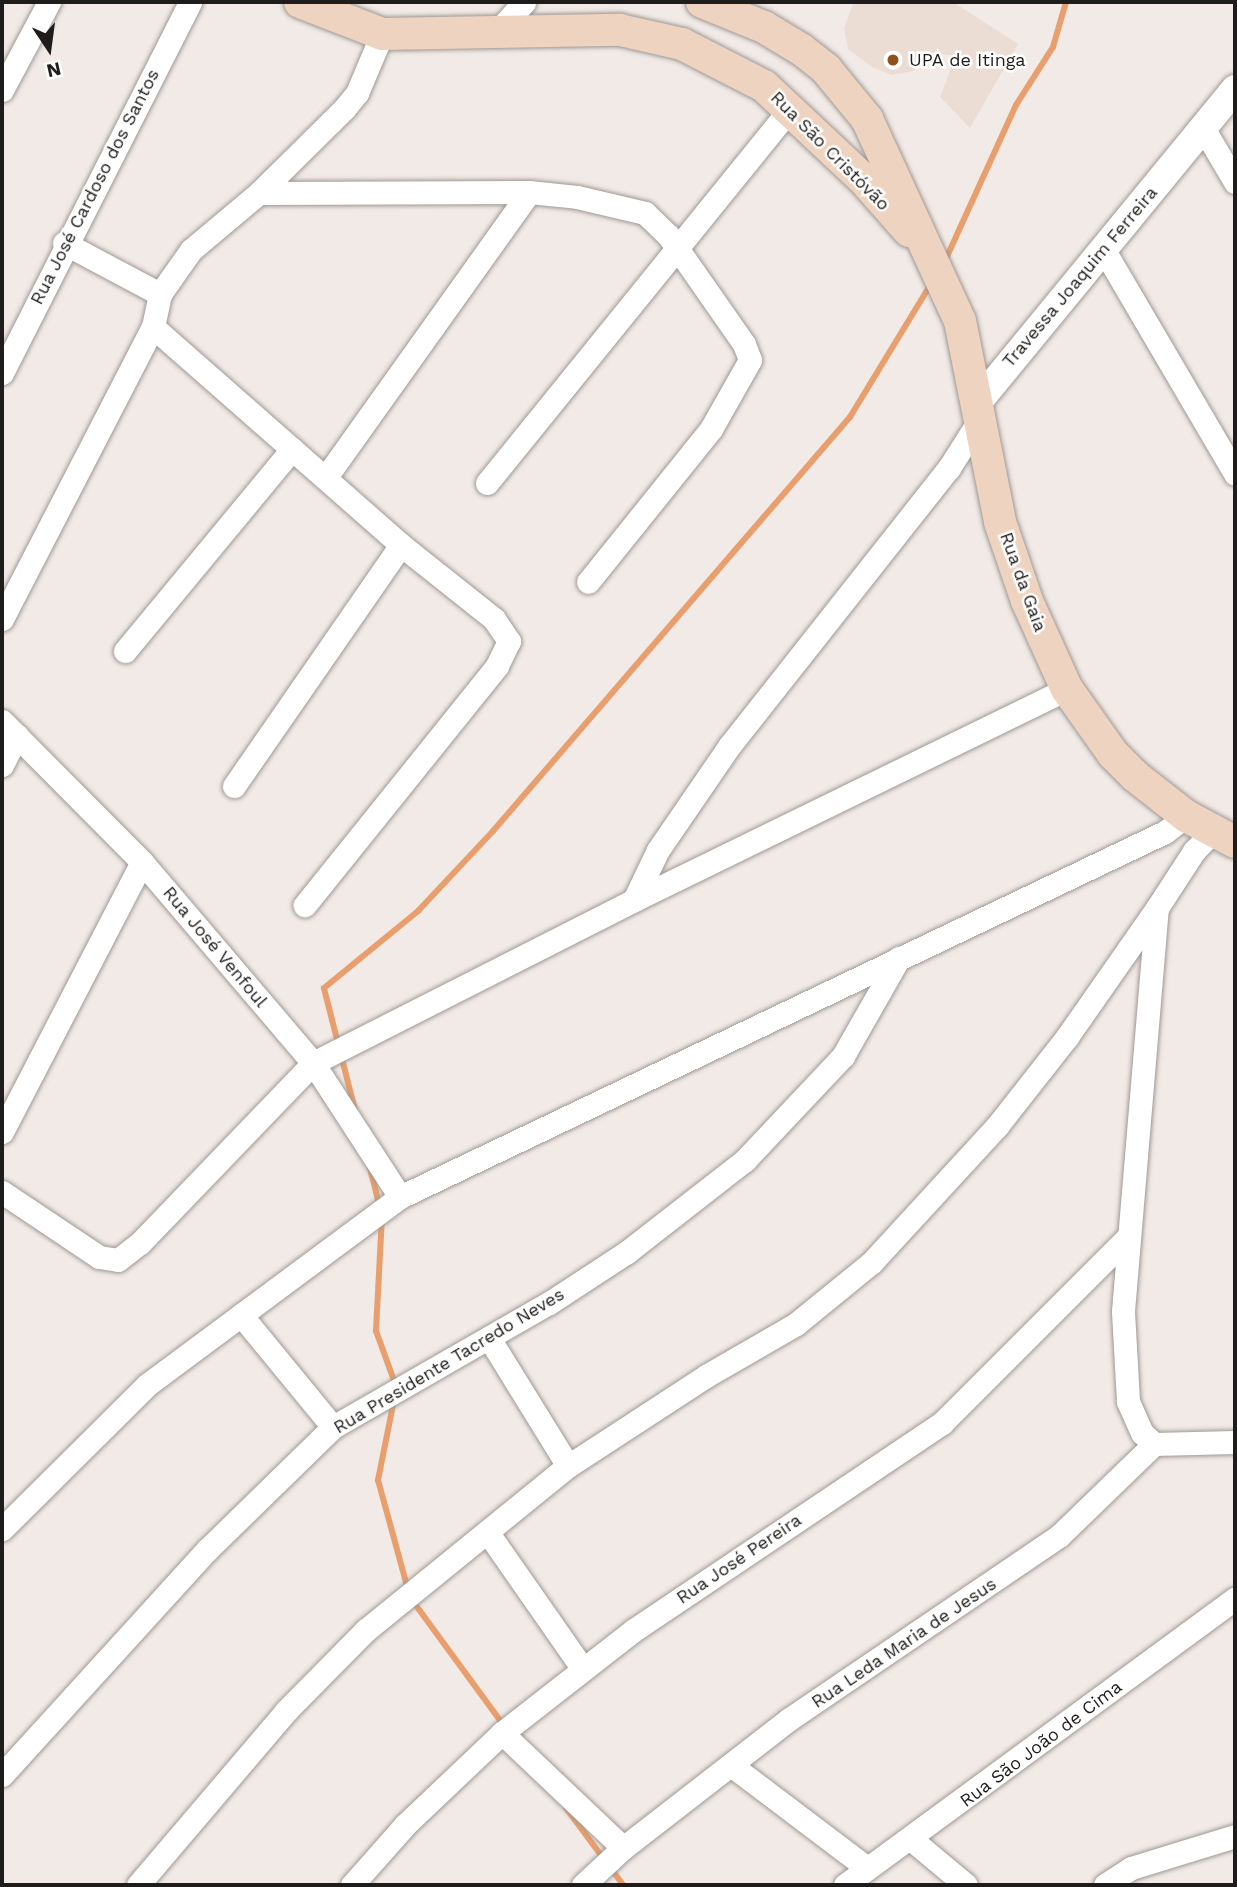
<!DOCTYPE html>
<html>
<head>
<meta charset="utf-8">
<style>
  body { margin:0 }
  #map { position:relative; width:1237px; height:1887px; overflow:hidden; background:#f1eae6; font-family:"Work Sans",sans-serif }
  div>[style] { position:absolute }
  .built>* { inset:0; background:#ebddd4 }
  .stream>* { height:6px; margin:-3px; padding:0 3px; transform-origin:3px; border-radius:3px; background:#e99f6d }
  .roads { filter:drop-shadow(0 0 2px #9f9894) drop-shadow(0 0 2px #9f9894) }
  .minor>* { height:23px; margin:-11.5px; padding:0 11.5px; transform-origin:11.5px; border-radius:11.5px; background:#fff }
  .tertiary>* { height:28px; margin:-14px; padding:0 14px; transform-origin:14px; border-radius:14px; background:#fff }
  .secondary>* { height:32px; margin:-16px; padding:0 16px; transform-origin:16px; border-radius:16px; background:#eed4c0 }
  .dots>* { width:19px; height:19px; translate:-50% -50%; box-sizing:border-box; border:4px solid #fff; border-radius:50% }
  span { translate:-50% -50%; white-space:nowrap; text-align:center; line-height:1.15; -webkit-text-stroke:5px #fff; paint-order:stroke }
  .poi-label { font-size:18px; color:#1f1d1b }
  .left { translate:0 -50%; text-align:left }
  .street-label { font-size:18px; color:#1f1d1b }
  .frame { position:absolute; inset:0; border:4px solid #1f1d1b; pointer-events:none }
  .north { position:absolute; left:14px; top:14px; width:70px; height:70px; -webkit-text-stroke:5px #fff; paint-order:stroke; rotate:167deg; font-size:19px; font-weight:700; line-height:28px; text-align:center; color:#1f1d1b }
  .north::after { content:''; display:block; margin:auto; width:24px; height:32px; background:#1f1d1b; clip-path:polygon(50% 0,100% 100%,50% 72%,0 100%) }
</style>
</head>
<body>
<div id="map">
  <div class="built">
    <i style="clip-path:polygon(854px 2px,953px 2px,1018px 44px,970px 128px,940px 97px,952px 66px,950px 55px,932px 53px,913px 71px,892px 75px,872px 67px,848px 49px,844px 28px)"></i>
  </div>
  <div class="stream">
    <i style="left:944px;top:263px;width:174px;rotate:-65.5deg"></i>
    <i style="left:1016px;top:105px;width:69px;rotate:-57.5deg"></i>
    <i style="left:1053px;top:47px;width:47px;rotate:-73.9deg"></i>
    <i style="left:355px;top:1110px;width:126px;rotate:-104.3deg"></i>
    <i style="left:324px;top:988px;width:122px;rotate:-39.3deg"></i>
    <i style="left:418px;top:911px;width:110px;rotate:-46.8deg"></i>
    <i style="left:493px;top:831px;width:547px;rotate:-49.23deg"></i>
    <i style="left:850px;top:417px;width:156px;rotate:-58.7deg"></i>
    <i style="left:370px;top:1168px;width:38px;rotate:76deg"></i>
    <i style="left:382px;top:1216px;width:115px;rotate:93deg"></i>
    <i style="left:376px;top:1331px;width:59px;rotate:70deg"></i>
    <i style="left:394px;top:1400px;width:82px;rotate:101.3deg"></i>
    <i style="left:378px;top:1480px;width:114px;rotate:74.7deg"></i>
    <i style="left:412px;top:1600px;width:157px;rotate:53.8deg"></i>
    <i style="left:566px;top:1808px;width:62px;rotate:53.5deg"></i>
    <i style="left:610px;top:1867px;width:22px;rotate:54deg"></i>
  </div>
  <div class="roads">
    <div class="minor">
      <i style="left:498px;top:31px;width:39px;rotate:-48deg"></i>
      <i style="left:2px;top:90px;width:100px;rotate:-61.9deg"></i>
      <i style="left:1202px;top:126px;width:65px;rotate:59.5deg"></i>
      <i style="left:259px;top:193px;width:270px;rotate:-0.2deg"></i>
      <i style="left:529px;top:192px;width:48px;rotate:5.9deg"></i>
      <i style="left:577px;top:197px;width:70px;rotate:13.2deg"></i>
      <i style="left:645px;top:213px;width:32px;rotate:44deg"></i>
      <i style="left:668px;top:235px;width:133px;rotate:55.1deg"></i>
      <i style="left:744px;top:344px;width:17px;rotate:69deg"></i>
      <i style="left:750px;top:360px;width:79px;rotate:119.5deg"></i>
      <i style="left:711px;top:429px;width:196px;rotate:128.8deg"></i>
      <i style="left:64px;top:243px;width:109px;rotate:28deg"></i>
      <i style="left:1105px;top:252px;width:257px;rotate:59.6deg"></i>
      <i style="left:153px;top:327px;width:330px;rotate:41.3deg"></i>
      <i style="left:401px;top:545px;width:119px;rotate:38.5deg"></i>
      <i style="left:494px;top:619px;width:27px;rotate:56deg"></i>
      <i style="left:509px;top:641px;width:28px;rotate:116deg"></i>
      <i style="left:497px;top:666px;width:307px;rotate:128.8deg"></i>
      <i style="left:2px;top:373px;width:416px;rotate:-63.1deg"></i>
      <i style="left:326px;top:477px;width:350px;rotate:-54.5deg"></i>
      <i style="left:487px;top:483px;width:480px;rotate:-51deg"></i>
      <i style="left:2px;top:619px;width:329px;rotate:-62.7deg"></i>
      <i style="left:153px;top:327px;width:34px;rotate:-78deg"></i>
      <i style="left:160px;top:294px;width:54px;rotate:-54.8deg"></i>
      <i style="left:191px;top:250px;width:89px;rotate:-40deg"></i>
      <i style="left:259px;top:193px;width:120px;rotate:-44.7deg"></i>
      <i style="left:344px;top:109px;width:21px;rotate:-51deg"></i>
      <i style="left:357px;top:93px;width:64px;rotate:-67deg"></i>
      <i style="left:125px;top:651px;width:262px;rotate:-50.4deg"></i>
      <i style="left:2px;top:721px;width:199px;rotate:45.2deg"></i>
      <i style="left:142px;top:862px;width:264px;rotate:49.6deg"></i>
      <i style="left:313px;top:1063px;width:160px;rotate:57deg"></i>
      <i style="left:2px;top:765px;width:33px;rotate:-63deg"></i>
      <i style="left:234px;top:786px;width:293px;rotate:-55.3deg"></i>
      <i style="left:634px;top:900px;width:55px;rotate:-64.4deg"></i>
      <i style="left:658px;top:850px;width:127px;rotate:-55.6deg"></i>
      <i style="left:730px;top:745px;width:353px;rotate:-51.7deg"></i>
      <i style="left:949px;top:468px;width:58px;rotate:-57.7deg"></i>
      <i style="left:2px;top:1132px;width:304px;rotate:-62.6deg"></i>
      <i style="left:2px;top:1192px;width:117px;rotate:33.8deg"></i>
      <i style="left:99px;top:1257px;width:19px;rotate:9deg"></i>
      <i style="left:118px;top:1260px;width:28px;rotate:-38deg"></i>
      <i style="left:140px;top:1243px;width:250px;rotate:-46.1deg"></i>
      <i style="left:313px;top:1063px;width:360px;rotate:-26.9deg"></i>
      <i style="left:634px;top:900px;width:482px;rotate:-26deg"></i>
      <i style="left:241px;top:1315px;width:145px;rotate:50.6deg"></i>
      <i style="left:489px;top:1338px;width:150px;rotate:58.3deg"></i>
      <i style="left:1154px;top:1444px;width:16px;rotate:-137deg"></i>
      <i style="left:1142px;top:1433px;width:35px;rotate:-114deg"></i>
      <i style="left:1128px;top:1401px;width:90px;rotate:-93.2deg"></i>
      <i style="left:1123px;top:1311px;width:404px;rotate:-85.2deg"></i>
      <i style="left:1157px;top:908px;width:68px;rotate:-57deg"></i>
      <i style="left:1194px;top:851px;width:28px;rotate:-46deg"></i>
      <i style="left:2px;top:1529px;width:204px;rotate:-44.8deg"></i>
      <i style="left:147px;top:1385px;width:315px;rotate:-36.6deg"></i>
      <i style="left:400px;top:1197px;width:848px;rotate:-25.51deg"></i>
      <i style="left:1165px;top:832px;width:26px;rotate:-37deg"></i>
      <i style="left:488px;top:1533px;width:166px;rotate:55.1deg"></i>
      <i style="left:502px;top:1733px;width:167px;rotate:43.5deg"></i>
      <i style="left:731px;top:1765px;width:171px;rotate:37.1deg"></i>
      <i style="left:2px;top:1775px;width:306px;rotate:-47.7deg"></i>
      <i style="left:208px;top:1549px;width:175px;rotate:-44.3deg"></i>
      <i style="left:333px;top:1427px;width:249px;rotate:-29.9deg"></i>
      <i style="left:549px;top:1303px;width:93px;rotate:-33.2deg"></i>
      <i style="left:627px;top:1252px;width:150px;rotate:-37.9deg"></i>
      <i style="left:745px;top:1160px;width:143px;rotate:-46.7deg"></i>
      <i style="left:843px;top:1056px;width:113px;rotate:-60.3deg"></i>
      <i style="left:912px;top:1840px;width:70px;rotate:39.8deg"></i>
      <i style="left:138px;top:1885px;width:228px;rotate:-49.6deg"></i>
      <i style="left:286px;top:1711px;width:114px;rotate:-45.4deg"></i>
      <i style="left:366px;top:1630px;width:260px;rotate:-39.1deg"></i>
      <i style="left:568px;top:1466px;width:165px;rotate:-33.1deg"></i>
      <i style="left:706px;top:1376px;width:104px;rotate:-30deg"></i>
      <i style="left:796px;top:1324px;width:98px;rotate:-39.2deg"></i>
      <i style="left:872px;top:1262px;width:185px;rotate:-47.4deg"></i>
      <i style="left:997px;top:1126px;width:113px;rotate:-51.8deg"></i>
      <i style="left:1067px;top:1037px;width:157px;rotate:-55.1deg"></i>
      <i style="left:352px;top:1885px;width:80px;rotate:-48.5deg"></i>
      <i style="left:405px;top:1825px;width:134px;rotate:-43.5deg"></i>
      <i style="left:502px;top:1733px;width:167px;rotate:-38deg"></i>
      <i style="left:634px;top:1630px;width:371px;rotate:-33.9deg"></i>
      <i style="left:942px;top:1423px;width:263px;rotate:-45deg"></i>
      <i style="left:583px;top:1885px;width:54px;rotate:-42.8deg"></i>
      <i style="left:623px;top:1848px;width:209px;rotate:-37.8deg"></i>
      <i style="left:788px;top:1720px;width:328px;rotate:-34.2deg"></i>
      <i style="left:1059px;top:1536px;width:132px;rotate:-44.1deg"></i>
      <i style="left:1154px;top:1444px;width:81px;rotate:-1.4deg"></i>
      <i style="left:845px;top:1885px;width:484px;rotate:-36.3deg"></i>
      <i style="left:1105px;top:1885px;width:31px;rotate:-33deg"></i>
      <i style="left:1131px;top:1868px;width:109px;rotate:-17.1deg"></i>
    </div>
    <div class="tertiary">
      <i style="left:978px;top:402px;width:405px;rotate:-50.6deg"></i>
    </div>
    <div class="secondary">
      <i style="left:300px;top:2px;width:88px;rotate:21.3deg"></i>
      <i style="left:382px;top:34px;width:238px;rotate:-1deg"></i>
      <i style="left:620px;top:30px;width:64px;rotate:12.7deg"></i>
      <i style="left:682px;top:44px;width:92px;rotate:27.1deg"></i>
      <i style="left:764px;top:86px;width:137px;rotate:43.2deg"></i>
      <i style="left:864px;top:180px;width:68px;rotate:48.6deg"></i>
      <i style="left:702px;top:2px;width:67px;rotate:22deg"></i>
      <i style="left:764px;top:27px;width:44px;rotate:31.2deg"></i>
      <i style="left:802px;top:50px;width:31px;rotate:38deg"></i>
      <i style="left:826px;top:69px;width:65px;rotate:50.6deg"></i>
      <i style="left:867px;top:119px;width:222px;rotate:65.3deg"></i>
      <i style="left:960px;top:321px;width:205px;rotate:78.7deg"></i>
      <i style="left:1000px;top:522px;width:83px;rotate:71.1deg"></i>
      <i style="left:1027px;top:601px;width:97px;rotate:65.6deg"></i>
      <i style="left:1067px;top:689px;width:80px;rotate:54.7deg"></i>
      <i style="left:1113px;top:754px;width:31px;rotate:45deg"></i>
      <i style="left:1135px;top:776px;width:65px;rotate:38.1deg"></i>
      <i style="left:1186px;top:816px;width:55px;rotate:28deg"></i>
    </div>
  </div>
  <div class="dots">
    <i style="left:893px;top:60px;background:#91501c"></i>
  </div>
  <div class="poi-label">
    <span class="left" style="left:909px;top:60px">UPA de Itinga</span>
  </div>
  <div class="street-label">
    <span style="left:830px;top:151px;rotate:45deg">Rua São Cristóvão</span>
    <span style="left:95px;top:187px;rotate:-63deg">Rua José Cardoso dos Santos</span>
    <span style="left:1080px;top:277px;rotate:-50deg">Travessa Joaquim Ferreira</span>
    <span style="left:1023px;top:582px;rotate:70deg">Rua da Gaia</span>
    <span style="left:215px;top:947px;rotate:50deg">Rua José Venfoul</span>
    <span style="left:449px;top:1361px;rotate:-31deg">Rua Presidente Tacredo Neves</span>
    <span style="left:739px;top:1559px;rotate:-34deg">Rua José Pereira</span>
    <span style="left:904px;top:1643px;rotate:-34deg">Rua Leda Maria de Jesus</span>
    <span style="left:1041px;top:1744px;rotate:-37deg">Rua São João de Cima</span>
  </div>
  <div class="frame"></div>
  <div class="north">N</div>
</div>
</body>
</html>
